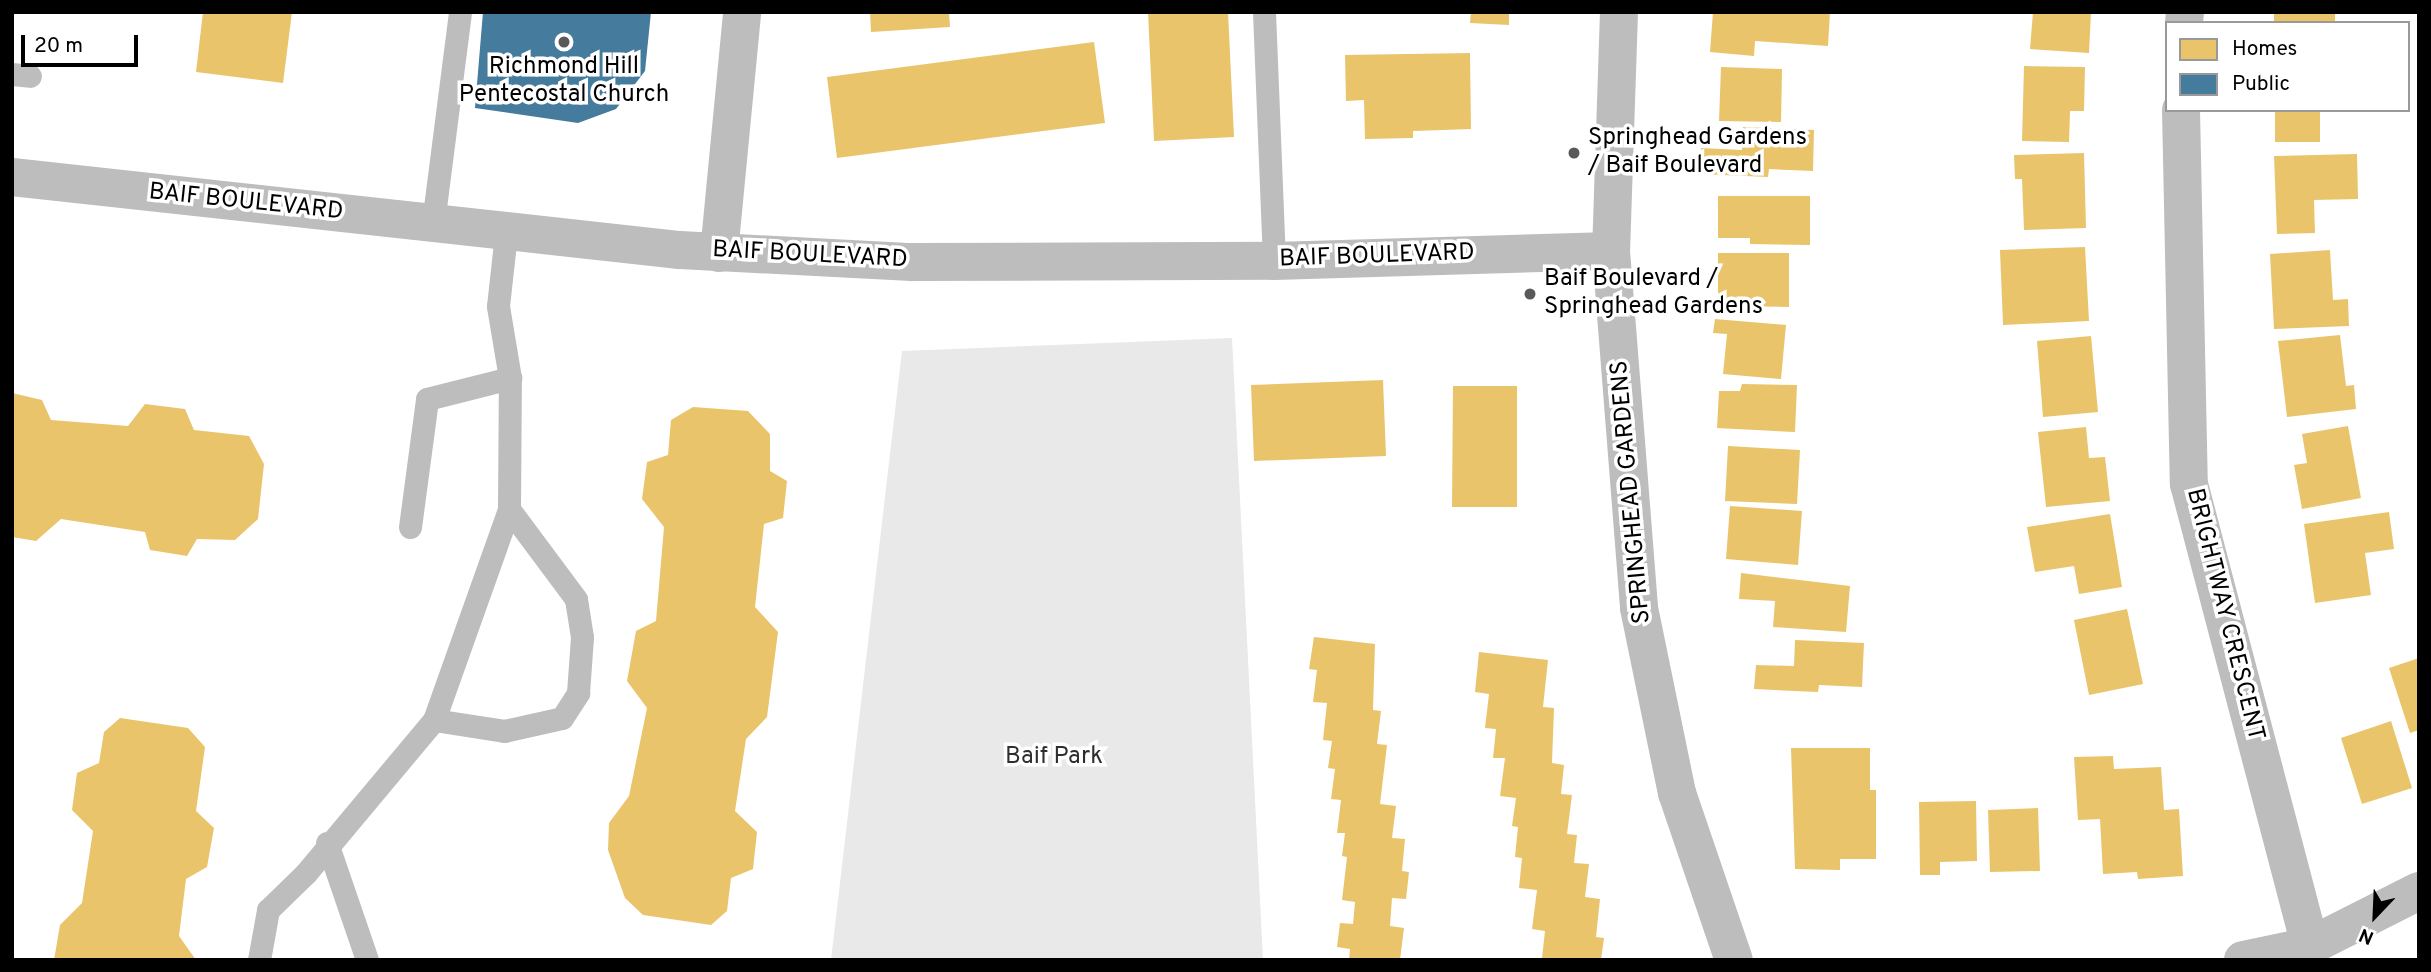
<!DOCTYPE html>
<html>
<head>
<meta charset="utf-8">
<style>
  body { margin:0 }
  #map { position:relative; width:2431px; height:972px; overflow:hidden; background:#fff; font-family:Overpass,sans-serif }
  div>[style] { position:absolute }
  .green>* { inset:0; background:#e9e9e9 }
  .homes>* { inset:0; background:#e9c46a }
  .public>* { inset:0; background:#457b9d }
  .lane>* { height:23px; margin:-11.5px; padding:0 11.5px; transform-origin:11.5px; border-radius:11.5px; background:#bdbdbd }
  .street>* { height:38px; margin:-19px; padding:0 19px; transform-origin:19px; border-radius:19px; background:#bdbdbd }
  .dots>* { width:19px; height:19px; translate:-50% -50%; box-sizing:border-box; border:4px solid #fff; border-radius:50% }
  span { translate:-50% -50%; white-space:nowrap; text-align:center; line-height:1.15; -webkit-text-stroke:7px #fff; paint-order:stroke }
  .poi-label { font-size:24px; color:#000 }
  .left { translate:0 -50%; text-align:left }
  .street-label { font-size:24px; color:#000 }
  .park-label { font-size:24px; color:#2e2e2e }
  .frame { position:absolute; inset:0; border:14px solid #000; pointer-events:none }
  .legend { position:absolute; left:2165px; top:21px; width:245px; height:91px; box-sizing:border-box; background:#fff; border:2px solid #999; margin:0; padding:9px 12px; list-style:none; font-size:21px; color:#000 }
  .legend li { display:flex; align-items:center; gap:14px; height:35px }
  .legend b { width:35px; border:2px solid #999 }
  .north { position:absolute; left:2340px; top:881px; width:70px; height:70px; -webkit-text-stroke:5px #fff; paint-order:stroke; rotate:203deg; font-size:19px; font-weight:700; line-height:28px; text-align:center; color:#000 }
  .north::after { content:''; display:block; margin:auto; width:24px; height:32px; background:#000; clip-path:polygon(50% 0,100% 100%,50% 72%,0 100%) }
  .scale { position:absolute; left:21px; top:35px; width:117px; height:32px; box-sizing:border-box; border:4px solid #000; border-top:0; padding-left:9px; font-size:21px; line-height:24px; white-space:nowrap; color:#000; -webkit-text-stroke:5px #fff; paint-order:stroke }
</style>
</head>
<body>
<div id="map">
  <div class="green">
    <i style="clip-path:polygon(1232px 338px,1263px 960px,831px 960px,902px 351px)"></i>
  </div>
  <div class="homes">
    <i style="clip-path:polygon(203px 12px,292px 12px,283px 83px,196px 72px)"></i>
    <i style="clip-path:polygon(870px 12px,949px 12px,950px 27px,871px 32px)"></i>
    <i style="clip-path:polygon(1148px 12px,1228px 12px,1234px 137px,1154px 141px)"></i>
    <i style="clip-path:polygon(1471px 12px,1509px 12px,1509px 25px,1470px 23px)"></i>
    <i style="clip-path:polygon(1713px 12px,1830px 12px,1828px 46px,1755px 41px,1754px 56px,1710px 52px)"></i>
    <i style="clip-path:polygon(2033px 12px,2091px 12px,2089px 53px,2030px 49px)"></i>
    <i style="clip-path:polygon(2274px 12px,2335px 12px,2335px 23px,2274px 23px)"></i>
    <i style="clip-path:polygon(1094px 42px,1105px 123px,837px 158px,827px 77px)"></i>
    <i style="clip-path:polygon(1470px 53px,1471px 129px,1413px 131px,1413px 138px,1365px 139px,1364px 100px,1346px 101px,1345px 55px)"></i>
    <i style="clip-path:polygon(2024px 66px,2085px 67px,2084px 111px,2070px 111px,2069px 142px,2022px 141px)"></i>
    <i style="clip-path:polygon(1721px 67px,1782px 69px,1781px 122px,1719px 121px)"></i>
    <i style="clip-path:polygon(2275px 110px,2320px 110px,2320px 142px,2275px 142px)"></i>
    <i style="clip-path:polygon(1743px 127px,1814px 130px,1813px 171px,1769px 169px,1768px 177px,1700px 174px,1701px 148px,1742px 150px)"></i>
    <i style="clip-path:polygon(2084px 153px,2086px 228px,2024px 230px,2022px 179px,2015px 179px,2014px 155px)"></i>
    <i style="clip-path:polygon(2357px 154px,2358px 199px,2314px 200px,2315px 233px,2277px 234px,2274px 156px)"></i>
    <i style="clip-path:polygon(1718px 196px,1810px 196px,1810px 245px,1750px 244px,1750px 238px,1718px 238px)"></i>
    <i style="clip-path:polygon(2085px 247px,2089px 321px,2003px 325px,2000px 250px)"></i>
    <i style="clip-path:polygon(2330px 250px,2333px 300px,2348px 299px,2349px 326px,2274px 329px,2270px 254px)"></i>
    <i style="clip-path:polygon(1718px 253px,1789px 253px,1789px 307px,1718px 306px)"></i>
    <i style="clip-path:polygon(1715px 319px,1786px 325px,1781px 379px,1723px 374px,1727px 334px,1713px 333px)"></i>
    <i style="clip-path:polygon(2340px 335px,2346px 386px,2354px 385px,2356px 409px,2287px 417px,2278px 341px)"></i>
    <i style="clip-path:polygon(2091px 336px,2098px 412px,2043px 417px,2037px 341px)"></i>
    <i style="clip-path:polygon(1383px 380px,1386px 456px,1254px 461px,1251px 385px)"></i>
    <i style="clip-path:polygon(1742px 384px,1797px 385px,1795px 432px,1717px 428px,1719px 391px,1740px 391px)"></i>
    <i style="clip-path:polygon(1453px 386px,1517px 386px,1517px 507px,1452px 507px)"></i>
    <i style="clip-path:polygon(12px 393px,42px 400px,51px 420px,128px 426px,145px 404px,185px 409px,194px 430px,249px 436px,264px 464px,258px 519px,235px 540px,197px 539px,187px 556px,150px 550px,145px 532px,61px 519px,36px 541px,12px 537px)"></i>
    <i style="clip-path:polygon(693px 407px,748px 411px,770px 434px,770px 471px,787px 481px,783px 518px,764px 524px,755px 607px,778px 632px,767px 717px,746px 739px,735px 811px,757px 832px,753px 869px,731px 878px,727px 911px,711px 925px,643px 915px,625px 898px,608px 850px,609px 823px,629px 796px,647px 708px,627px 681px,636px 631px,656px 621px,664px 527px,642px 499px,647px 462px,668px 455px,671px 420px)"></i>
    <i style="clip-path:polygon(2348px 426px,2361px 498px,2302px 509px,2294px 465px,2307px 463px,2302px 434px)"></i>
    <i style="clip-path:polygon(2086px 427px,2089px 458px,2105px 457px,2110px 501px,2046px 507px,2038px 432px)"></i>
    <i style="clip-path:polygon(1728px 446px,1800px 450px,1797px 504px,1725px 501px)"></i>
    <i style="clip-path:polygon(1730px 506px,1802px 511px,1798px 565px,1726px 559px)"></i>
    <i style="clip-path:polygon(2389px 512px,2394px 549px,2365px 553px,2371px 595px,2315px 603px,2304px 524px)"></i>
    <i style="clip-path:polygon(2110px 514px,2122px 587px,2079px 594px,2074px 566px,2035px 572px,2027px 527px)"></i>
    <i style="clip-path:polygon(1741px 573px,1850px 586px,1846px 632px,1773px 627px,1775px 601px,1739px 599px)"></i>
    <i style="clip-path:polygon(2127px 609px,2143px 684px,2089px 695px,2074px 620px)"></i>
    <i style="clip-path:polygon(1314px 637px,1375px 644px,1373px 710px,1381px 711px,1377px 744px,1387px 745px,1380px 804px,1396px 806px,1392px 838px,1405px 839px,1402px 871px,1409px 872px,1406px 899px,1392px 898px,1390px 926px,1404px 928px,1400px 960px,1349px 960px,1350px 949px,1337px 947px,1340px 923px,1353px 924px,1355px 902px,1342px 900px,1347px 857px,1342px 856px,1345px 833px,1337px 833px,1341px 800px,1331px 799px,1335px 769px,1328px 768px,1332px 741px,1323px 740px,1327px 703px,1313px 702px,1317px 670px,1309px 669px)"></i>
    <i style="clip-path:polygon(1795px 640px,1864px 643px,1862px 687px,1819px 685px,1818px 692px,1754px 689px,1756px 665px,1794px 666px)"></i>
    <i style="clip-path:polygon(1479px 652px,1548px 660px,1543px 707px,1554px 708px,1552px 763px,1564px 765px,1561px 794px,1572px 795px,1567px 834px,1577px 835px,1574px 863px,1589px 864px,1585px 897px,1600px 899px,1596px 937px,1604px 938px,1601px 960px,1542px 958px,1545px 931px,1532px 929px,1537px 890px,1519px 888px,1522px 858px,1515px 857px,1518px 827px,1512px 826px,1516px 798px,1500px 796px,1505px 758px,1493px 758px,1496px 729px,1485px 728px,1489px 694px,1475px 692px)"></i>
    <i style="clip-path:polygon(2419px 658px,2419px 730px,2410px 733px,2389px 668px)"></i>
    <i style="clip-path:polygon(120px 718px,188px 728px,205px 747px,196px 811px,214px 828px,207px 867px,186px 879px,179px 936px,196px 960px,54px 960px,60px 925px,82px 903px,93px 831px,72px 810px,77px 773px,99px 763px,104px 732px)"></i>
    <i style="clip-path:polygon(2391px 721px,2412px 788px,2362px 804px,2341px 738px)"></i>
    <i style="clip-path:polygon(1791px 748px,1870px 748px,1870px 790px,1876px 790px,1876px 859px,1840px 859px,1840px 870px,1795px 869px)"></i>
    <i style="clip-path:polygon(2113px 756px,2114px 769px,2161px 767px,2164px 810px,2179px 809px,2183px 876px,2138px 879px,2137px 872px,2103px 874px,2100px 819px,2078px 820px,2074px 757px)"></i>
    <i style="clip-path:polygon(1976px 801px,1977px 861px,1940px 862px,1940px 875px,1920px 875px,1919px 802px)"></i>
    <i style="clip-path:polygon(2038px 808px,2040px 871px,1990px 872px,1988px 810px)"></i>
  </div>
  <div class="public">
    <i style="clip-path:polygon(483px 12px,651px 12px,645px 71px,616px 109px,578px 123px,475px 108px)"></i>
  </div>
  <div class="lane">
    <i style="left:1264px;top:12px;width:249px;rotate:87.7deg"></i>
    <i style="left:12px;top:74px;width:18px;rotate:6deg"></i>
    <i style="left:433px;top:223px;width:213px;rotate:-82.7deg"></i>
    <i style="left:410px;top:527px;width:129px;rotate:-82.4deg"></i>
    <i style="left:427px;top:399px;width:86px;rotate:-14.2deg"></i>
    <i style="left:434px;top:720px;width:71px;rotate:8.9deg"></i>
    <i style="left:504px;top:731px;width:59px;rotate:-12.6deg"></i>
    <i style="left:562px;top:718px;width:30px;rotate:-57deg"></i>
    <i style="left:578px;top:693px;width:56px;rotate:-85.9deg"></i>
    <i style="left:582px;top:637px;width:38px;rotate:-99deg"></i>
    <i style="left:576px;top:599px;width:112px;rotate:-126.7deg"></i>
    <i style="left:327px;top:843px;width:124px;rotate:71.1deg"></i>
    <i style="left:259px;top:960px;width:51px;rotate:-79.8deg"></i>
    <i style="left:268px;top:910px;width:53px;rotate:-44.2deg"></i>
    <i style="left:306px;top:873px;width:199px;rotate:-50.1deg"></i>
    <i style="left:434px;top:720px;width:224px;rotate:-70.4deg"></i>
    <i style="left:509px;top:509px;width:131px;rotate:-89.6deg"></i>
    <i style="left:510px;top:378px;width:73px;rotate:-99.5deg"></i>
    <i style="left:498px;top:306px;width:73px;rotate:-83.7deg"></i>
  </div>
  <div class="street">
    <i style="left:1619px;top:12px;width:239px;rotate:91.9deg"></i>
    <i style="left:1611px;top:251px;width:358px;rotate:85.5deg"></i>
    <i style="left:1639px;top:608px;width:189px;rotate:78.4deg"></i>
    <i style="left:1677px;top:793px;width:176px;rotate:71.2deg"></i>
    <i style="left:2184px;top:23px;width:11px;rotate:-85deg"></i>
    <i style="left:2181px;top:110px;width:374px;rotate:88.8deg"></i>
    <i style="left:2189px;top:484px;width:478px;rotate:75.3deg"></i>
    <i style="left:12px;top:177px;width:672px;rotate:6.24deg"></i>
    <i style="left:680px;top:250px;width:232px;rotate:3deg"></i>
    <i style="left:912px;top:262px;width:362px;rotate:-0.2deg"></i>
    <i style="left:1274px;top:261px;width:337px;rotate:-1.7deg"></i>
    <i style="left:719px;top:253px;width:242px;rotate:-84.5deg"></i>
    <i style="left:2243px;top:960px;width:68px;rotate:-11.8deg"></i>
    <i style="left:2310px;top:946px;width:122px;rotate:-26.8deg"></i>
  </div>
  <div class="dots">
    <i style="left:564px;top:42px;background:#595959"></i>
    <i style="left:1574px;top:153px;background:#595959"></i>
    <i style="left:1530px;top:294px;background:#595959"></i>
  </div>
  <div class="poi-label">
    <span style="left:564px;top:82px">Richmond Hill<br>Pentecostal Church</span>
    <span class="left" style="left:1588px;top:153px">Springhead Gardens<br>/ Baif Boulevard</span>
    <span class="left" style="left:1544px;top:294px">Baif Boulevard /<br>Springhead Gardens</span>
  </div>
  <div class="street-label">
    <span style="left:246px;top:203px;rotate:6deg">BAIF BOULEVARD</span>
    <span style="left:810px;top:256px;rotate:3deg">BAIF BOULEVARD</span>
    <span style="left:1377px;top:257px;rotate:-2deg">BAIF BOULEVARD</span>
    <span style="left:1632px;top:492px;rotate:-95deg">SPRINGHEAD GARDENS</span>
    <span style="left:2224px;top:615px;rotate:76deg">BRIGHTWAY CRESCENT</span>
  </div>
  <div class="park-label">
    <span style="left:1054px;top:758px">Baif Park</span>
  </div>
  <div class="frame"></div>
  <ul class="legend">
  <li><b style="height:19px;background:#e9c46a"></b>Homes</li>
  <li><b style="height:19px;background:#457b9d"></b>Public</li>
  </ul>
  <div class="north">N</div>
  <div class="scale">20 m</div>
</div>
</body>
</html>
